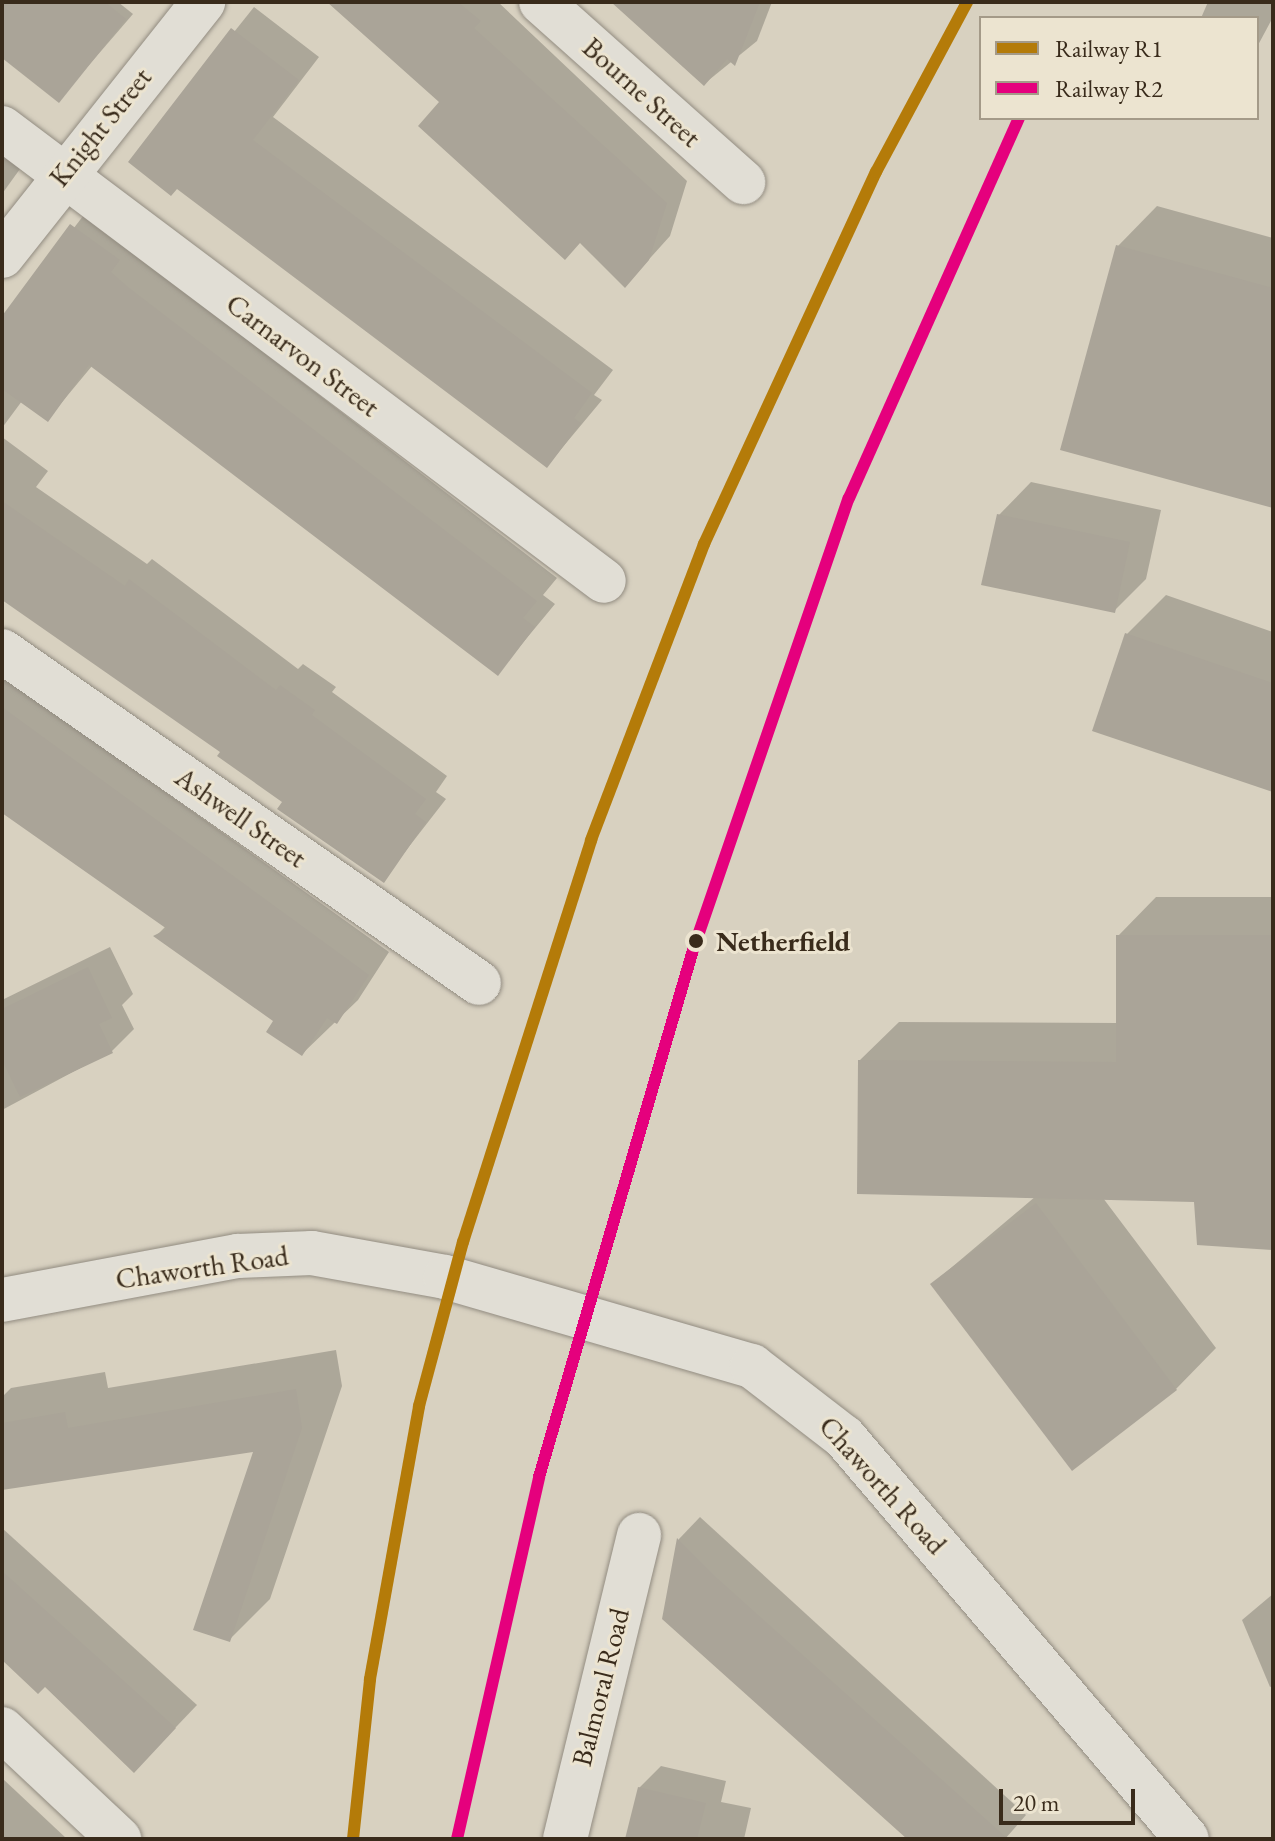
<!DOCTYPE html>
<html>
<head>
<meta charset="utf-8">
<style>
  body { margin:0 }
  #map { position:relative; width:1275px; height:1841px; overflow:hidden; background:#d8d1c0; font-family:"EB Garamond",serif }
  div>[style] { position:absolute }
  .shadow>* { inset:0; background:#0003 }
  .building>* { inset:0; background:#aaa498 }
  .roads { filter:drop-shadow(0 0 2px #928c81) drop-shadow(0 0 2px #928c81) }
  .minor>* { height:44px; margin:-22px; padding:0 22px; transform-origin:22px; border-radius:22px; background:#e1ded5 }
  .rail-1>* { height:12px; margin:-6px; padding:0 6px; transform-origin:6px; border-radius:6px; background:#b47b09 }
  .rail-2>* { height:12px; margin:-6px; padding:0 6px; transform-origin:6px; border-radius:6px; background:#e5007d }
  .dots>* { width:22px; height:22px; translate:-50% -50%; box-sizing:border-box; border:4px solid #ece4d0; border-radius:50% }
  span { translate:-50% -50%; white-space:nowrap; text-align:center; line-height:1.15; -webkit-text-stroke:6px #ece4d0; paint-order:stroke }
  .street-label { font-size:28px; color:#392b1b }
  .stop-label { font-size:28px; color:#392b1b; font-weight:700 }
  .left { translate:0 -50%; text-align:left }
  .frame { position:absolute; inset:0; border:4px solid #392b1b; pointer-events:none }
  .legend { position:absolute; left:979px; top:16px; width:280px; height:104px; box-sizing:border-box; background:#ece4d0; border:2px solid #a49a88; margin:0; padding:10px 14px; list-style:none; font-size:24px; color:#392b1b }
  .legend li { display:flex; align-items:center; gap:16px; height:40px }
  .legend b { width:40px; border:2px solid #a49a88 }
  .scale { position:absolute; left:999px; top:1789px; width:136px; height:36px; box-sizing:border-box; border:4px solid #392b1b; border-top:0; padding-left:10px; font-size:24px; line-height:28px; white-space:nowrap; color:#392b1b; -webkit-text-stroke:6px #ece4d0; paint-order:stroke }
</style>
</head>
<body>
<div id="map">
  <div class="shadow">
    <i style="clip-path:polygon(2px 2px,118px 2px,133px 14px,58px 101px,2px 57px)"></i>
    <i style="clip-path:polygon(330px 2px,498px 2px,687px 181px,670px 236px,625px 286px,442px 102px)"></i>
    <i style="clip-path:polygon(614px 2px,772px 2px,757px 41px,704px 84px)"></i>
    <i style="clip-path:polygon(1208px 2px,1273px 2px,1273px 17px,1257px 47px,1257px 18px,1201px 18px)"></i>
    <i style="clip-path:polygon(254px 7px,319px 57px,273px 117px,613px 370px,594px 395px,602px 400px,547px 466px,177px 187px,131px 161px)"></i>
    <i style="clip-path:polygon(2px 133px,30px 155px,2px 194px)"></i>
    <i style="clip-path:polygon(93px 203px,150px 265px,557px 578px,543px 595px,555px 604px,497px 674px,92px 366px,48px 419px,22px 401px,2px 428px,2px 322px)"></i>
    <i style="clip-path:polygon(1157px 206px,1273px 238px,1273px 506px,1118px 246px)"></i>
    <i style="clip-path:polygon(2px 437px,48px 471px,36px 487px,147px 564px,152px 559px,298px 669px,303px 664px,336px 687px,332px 692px,447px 776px,436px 792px,446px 799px,383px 880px,223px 751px,2px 596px)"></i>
    <i style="clip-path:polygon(1031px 482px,1161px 510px,1146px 579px,1114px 611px,999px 515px)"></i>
    <i style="clip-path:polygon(1166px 595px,1273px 632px,1273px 790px,1127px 634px)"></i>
    <i style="clip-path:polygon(2px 675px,389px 952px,358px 1000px,302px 1054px,276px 1020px,156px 936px,166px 926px,2px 811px)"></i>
    <i style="clip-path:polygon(1156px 897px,1273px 897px,1273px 1248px,1196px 1200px,1103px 1198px,1216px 1348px,1176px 1389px,932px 1284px,1036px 1196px,860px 1060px,899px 1022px,1118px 1023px,1118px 936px)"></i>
    <i style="clip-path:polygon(110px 947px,133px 994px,122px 1005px,134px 1029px,112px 1051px,2px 1110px,2px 1000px)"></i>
    <i style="clip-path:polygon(336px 1350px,342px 1386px,270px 1599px,230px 1639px,256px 1449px,2px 1488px,2px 1397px,11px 1388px,105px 1372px,108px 1388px)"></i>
    <i style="clip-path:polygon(700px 1517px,1026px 1815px,1005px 1839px,911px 1839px,664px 1618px,679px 1539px)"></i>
    <i style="clip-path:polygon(2px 1528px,197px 1705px,156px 1748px,2px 1656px)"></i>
    <i style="clip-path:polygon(1273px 1594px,1273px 1686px,1270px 1687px,1242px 1620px)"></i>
    <i style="clip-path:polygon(661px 1766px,726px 1781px,721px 1802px,751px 1808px,744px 1839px,628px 1839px,639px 1788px)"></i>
    <i style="clip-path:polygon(2px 1778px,67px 1839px,2px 1839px)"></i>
  </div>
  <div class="building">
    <i style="clip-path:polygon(2px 2px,105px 2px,126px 19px,59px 103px,2px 58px)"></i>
    <i style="clip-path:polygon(327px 2px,458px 2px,481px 21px,474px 28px,667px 203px,649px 260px,625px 288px,580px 243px,565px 260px,418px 126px,439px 102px)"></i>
    <i style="clip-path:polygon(611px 2px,760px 2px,735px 66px,727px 59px,704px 86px)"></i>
    <i style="clip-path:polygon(231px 28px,299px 80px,253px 140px,592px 393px,574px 418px,581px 423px,547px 468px,177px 189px,171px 196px,128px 162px)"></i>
    <i style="clip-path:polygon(70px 224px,120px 260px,111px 272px,128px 287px,537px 601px,523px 618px,535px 627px,498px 676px,89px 365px,48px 422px,2px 389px,2px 316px)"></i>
    <i style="clip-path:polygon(1116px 245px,1273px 288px,1273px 508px,1060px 450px)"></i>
    <i style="clip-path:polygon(2px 501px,125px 586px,129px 579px,276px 690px,280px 685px,315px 710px,312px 715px,426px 799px,415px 814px,426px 822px,384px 883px,277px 809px,282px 802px,217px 756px,220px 752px,2px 600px)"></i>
    <i style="clip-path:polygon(997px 514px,1130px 542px,1115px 613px,981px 585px)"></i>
    <i style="clip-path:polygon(1125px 633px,1273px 683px,1273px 792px,1092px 731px)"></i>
    <i style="clip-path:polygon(2px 707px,369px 975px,337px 1024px,327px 1018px,302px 1056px,266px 1032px,273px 1021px,153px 936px,167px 929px,2px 813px)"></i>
    <i style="clip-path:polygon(1116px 935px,1273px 935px,1273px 1250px,1197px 1245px,1194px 1202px,857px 1194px,858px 1060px,1116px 1062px)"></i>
    <i style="clip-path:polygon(88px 967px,112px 1018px,99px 1024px,113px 1053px,20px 1097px,2px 1060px,2px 1009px)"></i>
    <i style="clip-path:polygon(1036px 1203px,1177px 1390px,1072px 1471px,930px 1284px)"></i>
    <i style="clip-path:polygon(296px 1389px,302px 1428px,230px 1642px,193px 1630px,253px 1452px,2px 1490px,2px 1423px,65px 1412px,68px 1428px)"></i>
    <i style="clip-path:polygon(677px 1538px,718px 1579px,1008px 1839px,907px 1839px,662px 1619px)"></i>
    <i style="clip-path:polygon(2px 1571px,176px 1728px,134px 1773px,45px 1687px,38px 1694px,2px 1660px)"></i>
    <i style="clip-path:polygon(638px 1787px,706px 1803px,697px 1839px,625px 1839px)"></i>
  </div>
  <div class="roads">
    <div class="minor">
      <i style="left:541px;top:2px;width:271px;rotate:41.7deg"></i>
      <i style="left:2px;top:128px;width:753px;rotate:36.96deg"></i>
      <i style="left:2px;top:256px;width:324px;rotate:-51.6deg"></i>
      <i style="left:2px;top:651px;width:581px;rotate:34.84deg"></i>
      <i style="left:2px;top:1300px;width:240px;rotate:-10.6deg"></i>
      <i style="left:238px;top:1256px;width:74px;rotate:-2.3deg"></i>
      <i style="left:312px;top:1253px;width:135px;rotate:10.2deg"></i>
      <i style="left:445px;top:1277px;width:320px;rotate:16.2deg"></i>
      <i style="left:752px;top:1366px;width:116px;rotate:37.7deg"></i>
      <i style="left:844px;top:1437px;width:528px;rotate:49.53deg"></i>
      <i style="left:2px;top:1729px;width:161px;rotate:43.2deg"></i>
      <i style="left:565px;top:1839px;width:313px;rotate:-76.3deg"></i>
    </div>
  </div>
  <div class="rail-1">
    <i style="left:353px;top:1839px;width:161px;rotate:-83.9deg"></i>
    <i style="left:370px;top:1679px;width:277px;rotate:-79.8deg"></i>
    <i style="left:419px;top:1406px;width:170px;rotate:-75deg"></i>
    <i style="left:463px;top:1242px;width:422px;rotate:-72.3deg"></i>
    <i style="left:591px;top:840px;width:317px;rotate:-69.1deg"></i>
    <i style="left:704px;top:544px;width:410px;rotate:-65.2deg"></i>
    <i style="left:876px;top:172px;width:193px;rotate:-61.8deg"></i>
  </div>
  <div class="rail-2">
    <i style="left:457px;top:1839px;width:371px;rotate:-77.2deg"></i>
    <i style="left:539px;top:1477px;width:549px;rotate:-73.71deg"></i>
    <i style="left:693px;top:950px;width:478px;rotate:-71deg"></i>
    <i style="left:849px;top:498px;width:416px;rotate:-65.9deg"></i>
  </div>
  <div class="dots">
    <i style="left:696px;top:941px;background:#392b1b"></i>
  </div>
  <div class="street-label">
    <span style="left:642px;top:92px;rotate:42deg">Bourne Street</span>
    <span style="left:100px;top:127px;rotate:-51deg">Knight Street</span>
    <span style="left:303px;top:355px;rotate:37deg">Carnarvon Street</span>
    <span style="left:241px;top:817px;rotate:35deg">Ashwell Street</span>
    <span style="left:202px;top:1267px;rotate:-8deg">Chaworth Road</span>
    <span style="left:883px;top:1485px;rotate:48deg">Chaworth Road</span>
    <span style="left:600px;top:1687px;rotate:-76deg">Balmoral Road</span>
  </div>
  <div class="stop-label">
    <span class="left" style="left:716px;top:941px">Netherfield</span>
  </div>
  <div class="frame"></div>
  <ul class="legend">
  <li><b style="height:10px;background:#b47b09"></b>Railway R1</li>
  <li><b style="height:10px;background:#e5007d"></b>Railway R2</li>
  </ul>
  <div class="scale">20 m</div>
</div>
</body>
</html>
